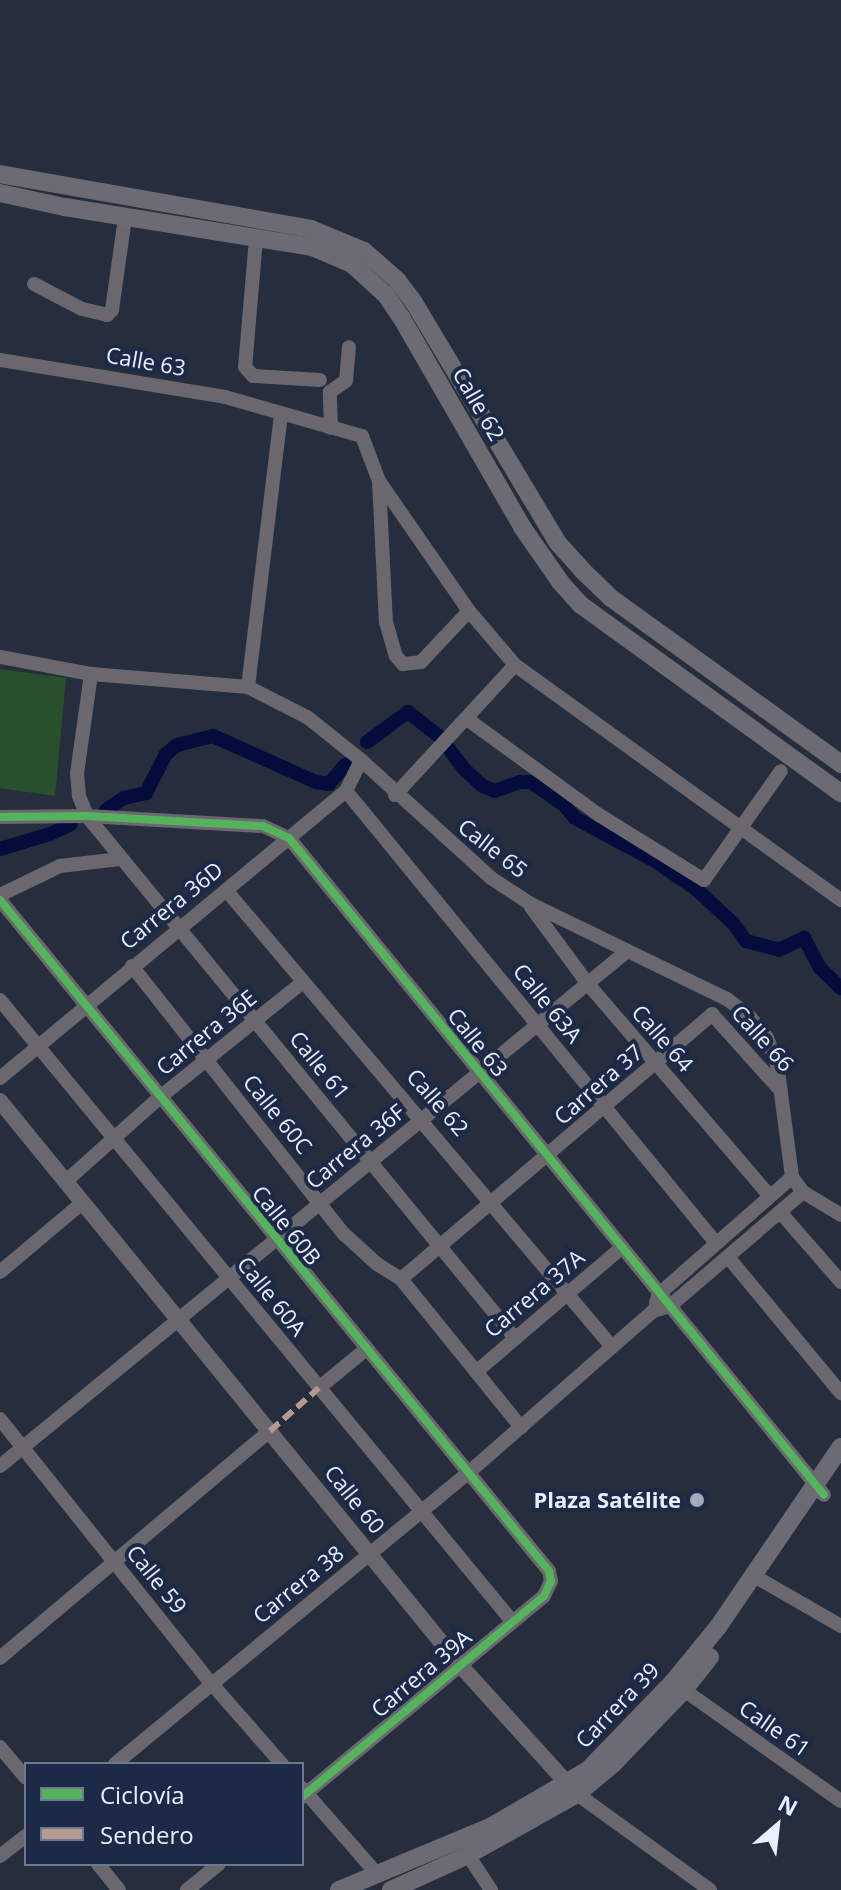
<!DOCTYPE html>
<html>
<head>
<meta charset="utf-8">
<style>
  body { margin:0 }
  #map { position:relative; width:841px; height:1890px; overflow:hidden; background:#262e3d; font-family:"Open Sans",sans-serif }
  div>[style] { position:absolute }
  .green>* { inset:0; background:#29502c }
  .canal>* { height:14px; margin:-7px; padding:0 7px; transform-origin:7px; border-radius:7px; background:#030c3b }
  .minor>* { height:14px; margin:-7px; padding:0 7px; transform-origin:7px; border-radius:7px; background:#6a686e }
  .tertiary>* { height:16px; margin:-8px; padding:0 8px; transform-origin:8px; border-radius:8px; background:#6a686e }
  .secondary>* { height:18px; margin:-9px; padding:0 9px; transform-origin:9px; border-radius:9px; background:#6c6a73 }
  .quiet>* { height:6px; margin-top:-3px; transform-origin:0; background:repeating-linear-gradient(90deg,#b69a8f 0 12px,transparent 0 18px) }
  .cycleway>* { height:8px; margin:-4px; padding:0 4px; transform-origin:4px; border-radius:4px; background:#56b35d }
  .dots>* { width:22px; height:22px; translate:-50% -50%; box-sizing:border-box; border:4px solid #1c2a47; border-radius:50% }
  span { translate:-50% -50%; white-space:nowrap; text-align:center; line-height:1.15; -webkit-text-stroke:8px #1c2a47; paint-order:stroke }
  .street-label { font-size:22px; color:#e8f0ff }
  .poi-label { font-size:22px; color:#e8f0ff; font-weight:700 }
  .right { translate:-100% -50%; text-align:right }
  .legend { position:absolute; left:24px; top:1762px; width:280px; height:104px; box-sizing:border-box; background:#1c2a47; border:2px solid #6e7991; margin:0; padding:10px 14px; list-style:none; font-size:24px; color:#e8f0ff }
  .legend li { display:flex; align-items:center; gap:16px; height:40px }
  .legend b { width:40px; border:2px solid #6e7991 }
  .north { position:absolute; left:737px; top:1786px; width:80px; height:80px; -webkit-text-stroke:6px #1c2a47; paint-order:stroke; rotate:28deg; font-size:22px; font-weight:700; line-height:32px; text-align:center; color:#e8f0ff }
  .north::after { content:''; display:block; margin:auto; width:28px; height:36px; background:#e8f0ff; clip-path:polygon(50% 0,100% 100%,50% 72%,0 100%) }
</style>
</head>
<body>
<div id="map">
  <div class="green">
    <i style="clip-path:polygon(0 669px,66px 678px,55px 796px,0 788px)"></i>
  </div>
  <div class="canal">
    <i style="left:367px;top:742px;width:51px;rotate:-36.2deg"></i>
    <i style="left:408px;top:712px;width:39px;rotate:38deg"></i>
    <i style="left:439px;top:736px;width:43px;rotate:52.6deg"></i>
    <i style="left:465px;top:770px;width:24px;rotate:42deg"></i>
    <i style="left:483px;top:786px;width:13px;rotate:23deg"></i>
    <i style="left:495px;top:791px;width:27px;rotate:-20deg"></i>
    <i style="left:520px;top:782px;width:11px"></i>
    <i style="left:531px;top:782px;width:39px;rotate:35deg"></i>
    <i style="left:563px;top:804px;width:18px;rotate:49deg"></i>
    <i style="left:575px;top:818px;width:91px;rotate:28.3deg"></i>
    <i style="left:655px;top:861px;width:50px;rotate:34.3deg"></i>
    <i style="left:696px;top:889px;width:50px;rotate:42.6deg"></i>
    <i style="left:733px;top:923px;width:22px;rotate:54deg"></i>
    <i style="left:746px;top:941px;width:34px;rotate:15deg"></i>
    <i style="left:779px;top:950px;width:28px;rotate:-26deg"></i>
    <i style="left:804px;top:938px;width:34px;rotate:62deg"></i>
    <i style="left:820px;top:968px;width:29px;rotate:44deg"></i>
    <i style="left:106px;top:810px;width:22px;rotate:-34deg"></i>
    <i style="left:124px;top:798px;width:23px;rotate:-13deg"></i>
    <i style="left:146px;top:793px;width:44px;rotate:-62.9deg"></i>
    <i style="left:166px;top:754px;width:14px;rotate:-39deg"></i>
    <i style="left:177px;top:745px;width:37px;rotate:-14deg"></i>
    <i style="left:213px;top:736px;width:113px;rotate:24.1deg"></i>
    <i style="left:316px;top:782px;width:13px;rotate:9deg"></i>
    <i style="left:329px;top:784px;width:25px;rotate:-50deg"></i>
    <i style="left:0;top:849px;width:52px;rotate:-16.7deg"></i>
    <i style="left:50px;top:834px;width:23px;rotate:-25deg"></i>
  </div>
  <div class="minor">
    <i style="left:256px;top:239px;width:128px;rotate:94.9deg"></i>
    <i style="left:245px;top:367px;width:12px;rotate:48deg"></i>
    <i style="left:253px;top:376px;width:67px;rotate:3.4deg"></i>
    <i style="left:34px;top:284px;width:54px;rotate:27.5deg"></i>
    <i style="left:82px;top:309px;width:26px;rotate:13deg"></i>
    <i style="left:107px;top:315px;width:7px;rotate:-45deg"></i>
    <i style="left:112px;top:310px;width:94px;rotate:-82deg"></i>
    <i style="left:0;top:360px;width:228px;rotate:9.3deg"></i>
    <i style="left:225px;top:397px;width:142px;rotate:15.9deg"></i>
    <i style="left:362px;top:436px;width:48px;rotate:69.3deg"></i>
    <i style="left:379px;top:481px;width:158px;rotate:55.3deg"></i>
    <i style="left:469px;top:611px;width:71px;rotate:49.6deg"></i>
    <i style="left:515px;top:665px;width:402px;rotate:35.8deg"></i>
    <i style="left:331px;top:428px;width:36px;rotate:-92deg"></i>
    <i style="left:330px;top:392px;width:19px;rotate:-35deg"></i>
    <i style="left:346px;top:381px;width:34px;rotate:-85deg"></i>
    <i style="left:379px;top:481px;width:141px;rotate:87.2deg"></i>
    <i style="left:386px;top:622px;width:35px;rotate:74deg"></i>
    <i style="left:396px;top:656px;width:11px;rotate:49deg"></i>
    <i style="left:403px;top:664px;width:18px;rotate:-6deg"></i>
    <i style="left:421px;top:662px;width:70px;rotate:-46.7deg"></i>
    <i style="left:0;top:657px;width:93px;rotate:10.6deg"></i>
    <i style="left:91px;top:674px;width:158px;rotate:4.7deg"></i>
    <i style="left:248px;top:687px;width:66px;rotate:27deg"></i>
    <i style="left:307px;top:717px;width:69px;rotate:38.5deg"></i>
    <i style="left:361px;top:760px;width:176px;rotate:42.2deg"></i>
    <i style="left:491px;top:878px;width:45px;rotate:33.3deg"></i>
    <i style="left:529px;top:903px;width:220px;rotate:25.9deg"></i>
    <i style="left:727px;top:999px;width:29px;rotate:38deg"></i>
    <i style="left:750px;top:1017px;width:27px;rotate:51deg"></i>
    <i style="left:767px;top:1038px;width:28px;rotate:69deg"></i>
    <i style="left:777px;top:1064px;width:114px;rotate:82.4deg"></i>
    <i style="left:792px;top:1177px;width:19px;rotate:54deg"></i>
    <i style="left:803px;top:1192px;width:44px;rotate:31.2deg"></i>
    <i style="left:91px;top:674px;width:100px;rotate:98deg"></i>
    <i style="left:77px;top:773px;width:23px;rotate:85deg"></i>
    <i style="left:79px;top:796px;width:22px;rotate:68deg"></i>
    <i style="left:87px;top:816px;width:675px;rotate:50.65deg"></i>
    <i style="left:248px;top:687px;width:274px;rotate:-83.1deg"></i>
    <i style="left:467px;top:719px;width:163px;rotate:36deg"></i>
    <i style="left:599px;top:815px;width:123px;rotate:31.8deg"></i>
    <i style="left:704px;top:880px;width:133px;rotate:-54.8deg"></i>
    <i style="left:346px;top:791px;width:584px;rotate:50.7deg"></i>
    <i style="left:395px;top:795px;width:177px;rotate:-47.3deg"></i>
    <i style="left:0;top:817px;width:87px;rotate:-0.7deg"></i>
    <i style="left:87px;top:816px;width:176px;rotate:3.3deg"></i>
    <i style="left:263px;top:826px;width:29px;rotate:25deg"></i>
    <i style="left:289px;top:838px;width:847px;rotate:50.84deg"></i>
    <i style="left:226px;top:890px;width:598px;rotate:49.81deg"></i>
    <i style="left:0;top:895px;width:67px;rotate:-25.8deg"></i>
    <i style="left:60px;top:866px;width:60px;rotate:-6.7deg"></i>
    <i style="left:0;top:900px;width:867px;rotate:50.71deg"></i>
    <i style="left:549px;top:1571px;width:10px;rotate:79deg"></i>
    <i style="left:551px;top:1581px;width:17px;rotate:115deg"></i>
    <i style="left:544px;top:1596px;width:315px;rotate:140.3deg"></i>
    <i style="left:531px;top:907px;width:96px;rotate:53.5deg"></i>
    <i style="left:588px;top:984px;width:279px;rotate:49.4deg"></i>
    <i style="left:132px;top:966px;width:342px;rotate:51.7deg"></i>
    <i style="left:344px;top:1234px;width:45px;rotate:42.3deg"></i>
    <i style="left:377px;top:1264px;width:28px;rotate:32deg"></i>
    <i style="left:401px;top:1279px;width:191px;rotate:51deg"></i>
    <i style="left:0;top:1000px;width:803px;rotate:50.5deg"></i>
    <i style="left:0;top:1078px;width:450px;rotate:-39.7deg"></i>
    <i style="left:346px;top:791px;width:34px;rotate:-64deg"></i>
    <i style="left:65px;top:1182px;width:126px;rotate:-41.8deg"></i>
    <i style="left:159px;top:1098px;width:185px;rotate:-38.9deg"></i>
    <i style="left:780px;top:1212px;width:93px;rotate:48.9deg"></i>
    <i style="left:728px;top:1257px;width:177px;rotate:50.3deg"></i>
    <i style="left:0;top:1272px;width:107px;rotate:-40.1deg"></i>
    <i style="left:401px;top:1279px;width:409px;rotate:-40.4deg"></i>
    <i style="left:712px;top:1014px;width:103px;rotate:48.1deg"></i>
    <i style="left:656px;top:1303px;width:9px;rotate:-72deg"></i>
    <i style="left:659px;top:1294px;width:177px;rotate:-41.3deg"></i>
    <i style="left:476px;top:1372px;width:191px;rotate:-40.5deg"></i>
    <i style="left:319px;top:1388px;width:60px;rotate:-39.6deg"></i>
    <i style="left:0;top:1419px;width:338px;rotate:51.4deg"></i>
    <i style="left:211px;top:1683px;width:108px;rotate:48.8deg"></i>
    <i style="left:0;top:1466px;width:810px;rotate:-39.39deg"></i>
    <i style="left:756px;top:1577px;width:98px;rotate:30deg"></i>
    <i style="left:0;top:1658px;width:353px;rotate:-40.1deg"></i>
    <i style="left:684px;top:1690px;width:192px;rotate:35.3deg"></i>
    <i style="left:0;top:1747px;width:40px;rotate:50deg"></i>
    <i style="left:115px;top:1764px;width:456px;rotate:-39.5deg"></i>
    <i style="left:467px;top:1474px;width:247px;rotate:-41.2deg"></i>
    <i style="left:653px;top:1311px;width:18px;rotate:-16deg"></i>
    <i style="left:670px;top:1306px;width:175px;rotate:-40.6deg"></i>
    <i style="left:302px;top:1788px;width:116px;rotate:48.9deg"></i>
    <i style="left:577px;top:1794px;width:164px;rotate:35.8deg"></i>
    <i style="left:468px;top:1855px;width:42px;rotate:56.7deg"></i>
    <i style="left:0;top:1856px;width:33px;rotate:-38deg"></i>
    <i style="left:98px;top:1864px;width:33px;rotate:51deg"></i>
    <i style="left:187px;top:1890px;width:41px;rotate:-39.1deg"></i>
  </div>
  <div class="tertiary">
    <i style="left:0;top:1101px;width:726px;rotate:50.81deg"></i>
    <i style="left:459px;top:1664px;width:171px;rotate:47.8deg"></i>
  </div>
  <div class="secondary">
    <i style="left:0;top:174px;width:316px;rotate:10deg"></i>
    <i style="left:311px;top:229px;width:57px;rotate:22.5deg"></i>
    <i style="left:364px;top:251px;width:44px;rotate:41.3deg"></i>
    <i style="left:397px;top:280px;width:26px;rotate:53deg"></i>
    <i style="left:413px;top:301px;width:282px;rotate:59.1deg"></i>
    <i style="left:558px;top:543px;width:36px;rotate:48deg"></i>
    <i style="left:582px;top:570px;width:40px;rotate:44deg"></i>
    <i style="left:611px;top:598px;width:284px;rotate:35.8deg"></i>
    <i style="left:0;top:193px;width:66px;rotate:12.2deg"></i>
    <i style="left:65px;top:207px;width:250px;rotate:9.2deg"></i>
    <i style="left:312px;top:247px;width:43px;rotate:23deg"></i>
    <i style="left:352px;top:264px;width:46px;rotate:42.4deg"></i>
    <i style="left:386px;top:295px;width:27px;rotate:56deg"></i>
    <i style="left:401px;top:317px;width:242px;rotate:60deg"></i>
    <i style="left:522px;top:527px;width:68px;rotate:55.1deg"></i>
    <i style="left:561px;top:583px;width:30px;rotate:48deg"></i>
    <i style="left:581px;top:605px;width:321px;rotate:35.9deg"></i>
    <i style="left:339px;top:1890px;width:166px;rotate:-22.7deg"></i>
    <i style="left:492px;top:1826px;width:111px;rotate:-30.3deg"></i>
    <i style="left:588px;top:1770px;width:122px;rotate:-46deg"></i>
    <i style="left:673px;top:1682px;width:71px;rotate:-50.7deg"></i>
    <i style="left:718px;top:1627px;width:218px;rotate:-55.7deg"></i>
    <i style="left:391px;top:1890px;width:85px;rotate:-24.4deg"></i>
    <i style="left:468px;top:1855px;width:125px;rotate:-29.2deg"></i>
    <i style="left:577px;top:1794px;width:47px;rotate:-39.8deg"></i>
    <i style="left:613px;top:1764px;width:103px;rotate:-46.2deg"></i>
    <i style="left:684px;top:1690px;width:42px;rotate:-51.8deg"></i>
  </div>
  <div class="quiet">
    <i style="left:270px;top:1431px;width:65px;rotate:-41.3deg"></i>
  </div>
  <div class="cycleway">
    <i style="left:0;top:817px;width:87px;rotate:-0.7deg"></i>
    <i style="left:87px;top:816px;width:176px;rotate:3.3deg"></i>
    <i style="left:263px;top:826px;width:29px;rotate:25deg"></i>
    <i style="left:289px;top:838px;width:847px;rotate:50.84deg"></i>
    <i style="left:0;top:900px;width:867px;rotate:50.71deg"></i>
    <i style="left:549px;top:1571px;width:10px;rotate:79deg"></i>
    <i style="left:551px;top:1581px;width:17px;rotate:115deg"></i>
    <i style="left:544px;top:1596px;width:315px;rotate:140.3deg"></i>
  </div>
  <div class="dots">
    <i style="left:697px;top:1500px;background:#a4acbb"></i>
  </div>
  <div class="street-label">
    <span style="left:146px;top:361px;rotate:10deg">Calle 63</span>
    <span style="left:479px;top:404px;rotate:60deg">Calle 62</span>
    <span style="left:493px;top:848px;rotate:38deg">Calle 65</span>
    <span style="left:171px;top:905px;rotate:-39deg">Carrera 36D</span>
    <span style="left:548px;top:1003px;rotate:51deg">Calle 63A</span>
    <span style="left:206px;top:1032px;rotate:-39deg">Carrera 36E</span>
    <span style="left:663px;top:1038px;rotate:49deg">Calle 64</span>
    <span style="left:763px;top:1038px;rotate:48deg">Calle 66</span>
    <span style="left:478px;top:1042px;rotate:51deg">Calle 63</span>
    <span style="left:320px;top:1065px;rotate:51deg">Calle 61</span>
    <span style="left:598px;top:1084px;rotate:-41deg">Carrera 37</span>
    <span style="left:438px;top:1102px;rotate:49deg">Calle 62</span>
    <span style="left:278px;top:1114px;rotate:51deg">Calle 60C</span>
    <span style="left:355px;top:1146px;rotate:-39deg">Carrera 36F</span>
    <span style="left:287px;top:1225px;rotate:51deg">Calle 60B</span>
    <span style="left:534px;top:1293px;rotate:-40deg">Carrera 37A</span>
    <span style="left:272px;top:1296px;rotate:51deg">Calle 60A</span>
    <span style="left:355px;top:1499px;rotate:51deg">Calle 60</span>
    <span style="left:157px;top:1579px;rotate:51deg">Calle 59</span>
    <span style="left:298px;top:1584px;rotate:-39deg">Carrera 38</span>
    <span style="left:421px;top:1673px;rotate:-40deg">Carrera 39A</span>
    <span style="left:617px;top:1705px;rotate:-46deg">Carrera 39</span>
    <span style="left:775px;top:1728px;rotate:35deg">Calle 61</span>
  </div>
  <div class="poi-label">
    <span class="right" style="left:681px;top:1500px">Plaza Satélite</span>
  </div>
  <ul class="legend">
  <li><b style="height:10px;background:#56b35d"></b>Ciclovía</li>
  <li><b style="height:10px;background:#b69a8f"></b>Sendero</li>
  </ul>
  <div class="north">N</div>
</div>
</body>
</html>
